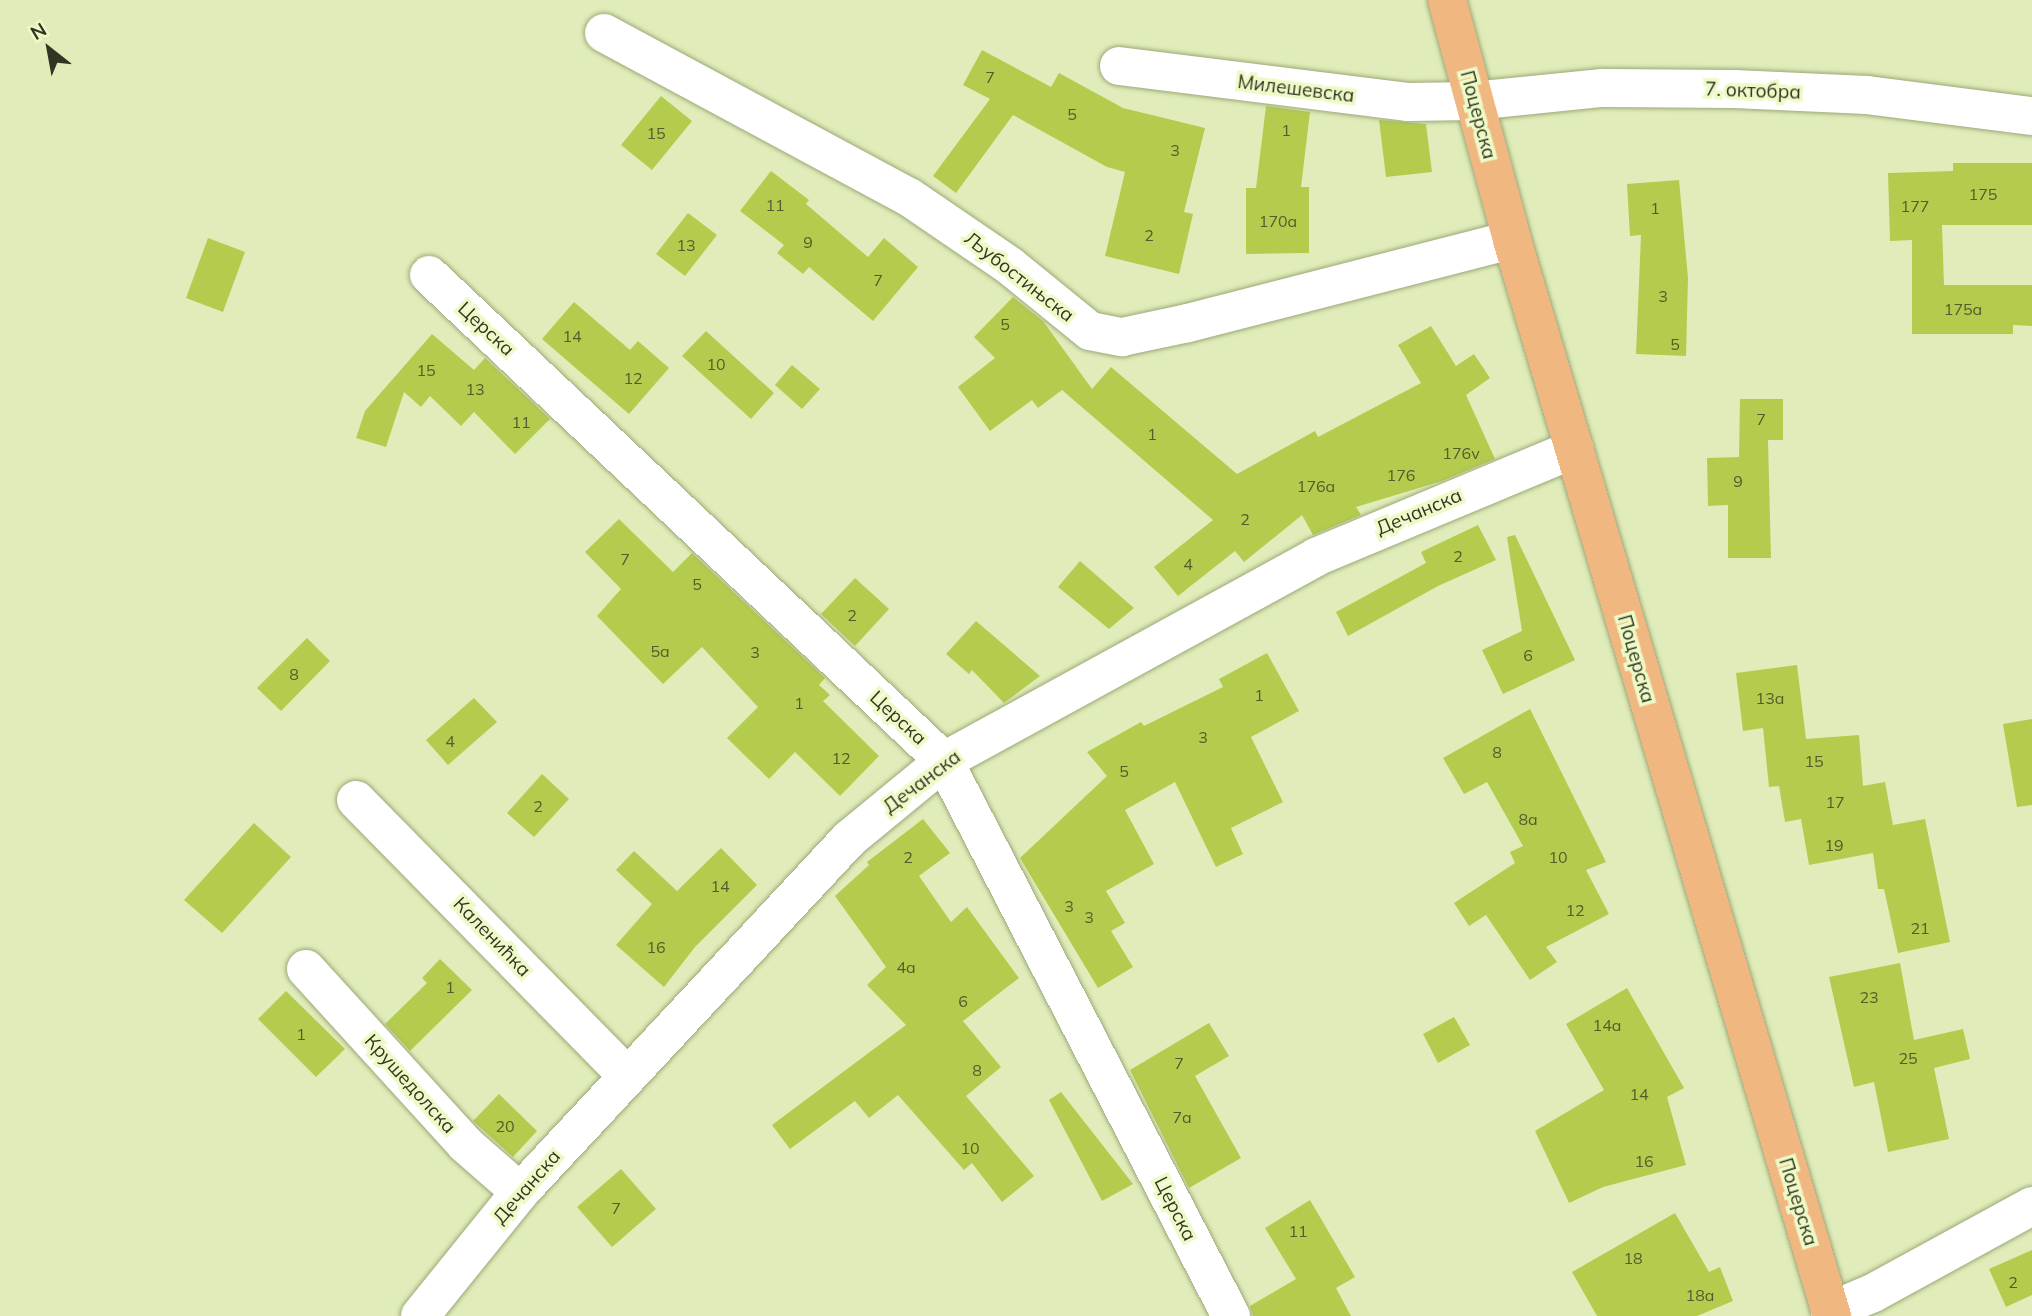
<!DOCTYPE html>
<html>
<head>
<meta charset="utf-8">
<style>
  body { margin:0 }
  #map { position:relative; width:2032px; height:1316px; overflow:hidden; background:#e0edba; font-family:Mulish,sans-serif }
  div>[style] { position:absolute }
  .building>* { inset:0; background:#b3cc4e }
  .roads { filter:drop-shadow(0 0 2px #9ca878) drop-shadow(0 0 2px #9ca878) }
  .minor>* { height:38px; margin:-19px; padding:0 19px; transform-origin:19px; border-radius:19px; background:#fff }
  .major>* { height:38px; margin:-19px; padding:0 19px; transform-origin:19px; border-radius:19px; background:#f0b880 }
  span { translate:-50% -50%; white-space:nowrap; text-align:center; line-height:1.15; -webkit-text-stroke:7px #edfac7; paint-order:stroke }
  .number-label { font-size:16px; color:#525c2d }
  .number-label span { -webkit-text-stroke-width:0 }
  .street-label { font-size:19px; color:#313622 }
  .north { position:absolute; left:14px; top:14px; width:70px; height:70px; -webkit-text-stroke:5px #edfac7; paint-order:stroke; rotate:329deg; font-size:19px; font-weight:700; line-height:28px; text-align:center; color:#313622 }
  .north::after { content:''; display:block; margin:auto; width:24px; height:32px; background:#313622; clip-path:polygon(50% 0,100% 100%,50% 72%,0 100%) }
</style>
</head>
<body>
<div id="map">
  <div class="building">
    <i style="clip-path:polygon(982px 50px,1051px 87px,1059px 73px,1123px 108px,1205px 128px,1184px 212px,1193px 214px,1179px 274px,1105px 256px,1125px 172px,1107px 167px,1013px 115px,956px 193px,933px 176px,990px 99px,963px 85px)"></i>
    <i style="clip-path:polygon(661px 96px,692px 121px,652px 170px,621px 145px)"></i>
    <i style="clip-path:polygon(1266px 106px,1310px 112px,1301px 187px,1309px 187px,1309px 253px,1246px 254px,1246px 188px,1256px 188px)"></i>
    <i style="clip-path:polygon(1379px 120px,1426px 124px,1432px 172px,1386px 177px)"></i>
    <i style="clip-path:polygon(1953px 163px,2032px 163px,2032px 225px,1942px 225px,1944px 285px,2032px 285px,2032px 326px,2013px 325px,2013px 334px,1912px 334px,1912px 240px,1890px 241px,1888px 173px,1953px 171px)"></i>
    <i style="clip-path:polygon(771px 171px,809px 200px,806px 204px,868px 257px,884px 238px,918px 267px,873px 321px,809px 267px,803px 274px,777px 253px,784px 245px,740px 211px)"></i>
    <i style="clip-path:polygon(1679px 180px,1688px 278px,1686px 356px,1636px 354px,1641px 235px,1630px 236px,1627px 184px)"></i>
    <i style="clip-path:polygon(688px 213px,717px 235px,685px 276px,656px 254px)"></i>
    <i style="clip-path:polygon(208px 238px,245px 252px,223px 312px,186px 298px)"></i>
    <i style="clip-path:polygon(1013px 297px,1043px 321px,1092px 389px,1111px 367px,1237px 474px,1315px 431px,1318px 437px,1421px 383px,1398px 345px,1431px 326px,1456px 366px,1474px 354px,1490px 378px,1466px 395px,1495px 459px,1442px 481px,1356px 507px,1361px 515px,1313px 535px,1302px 515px,1244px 562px,1235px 551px,1178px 596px,1154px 567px,1213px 520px,1062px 390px,1038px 408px,1032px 400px,990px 431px,958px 387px,995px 358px,974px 337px)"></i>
    <i style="clip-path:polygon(574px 302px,630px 350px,638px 341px,669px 368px,629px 414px,542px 339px)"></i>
    <i style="clip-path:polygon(706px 331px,774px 393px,751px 419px,682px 356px)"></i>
    <i style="clip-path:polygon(432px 334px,474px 370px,485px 358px,550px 419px,515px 454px,474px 412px,461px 426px,430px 396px,421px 407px,404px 392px,386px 447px,356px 438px,365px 411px)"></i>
    <i style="clip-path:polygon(792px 365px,820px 389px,802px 409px,775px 385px)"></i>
    <i style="clip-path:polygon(1740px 399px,1783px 399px,1783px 440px,1768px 440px,1771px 558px,1728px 558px,1728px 505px,1708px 506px,1707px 458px,1739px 457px)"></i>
    <i style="clip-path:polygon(619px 519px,673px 572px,692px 553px,825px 678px,819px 685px,830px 695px,823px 701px,879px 756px,840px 796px,795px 752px,769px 779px,727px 738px,758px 707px,702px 647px,663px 684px,597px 616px,621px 589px,585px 552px)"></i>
    <i style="clip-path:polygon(1478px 525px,1496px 560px,1438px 586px,1348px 636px,1336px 612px,1426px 563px,1421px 552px)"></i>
    <i style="clip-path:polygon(1515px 535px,1575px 660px,1503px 694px,1482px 650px,1522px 631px,1507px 537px)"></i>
    <i style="clip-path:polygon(1080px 561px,1134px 608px,1109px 629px,1058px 587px)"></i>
    <i style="clip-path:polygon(855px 578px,889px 609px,855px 646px,821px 614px)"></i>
    <i style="clip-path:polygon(976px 621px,1040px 676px,1004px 703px,972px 670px,969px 674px,946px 654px)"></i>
    <i style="clip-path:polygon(307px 638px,330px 661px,281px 711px,257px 688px)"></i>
    <i style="clip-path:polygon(1267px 653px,1299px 711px,1251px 737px,1283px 802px,1231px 828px,1243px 854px,1216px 867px,1175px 782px,1125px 810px,1154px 864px,1106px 891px,1125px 923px,1111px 931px,1133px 967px,1098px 988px,1020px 858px,1107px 776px,1087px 752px,1141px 722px,1144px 726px,1223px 687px,1219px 679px)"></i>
    <i style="clip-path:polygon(1797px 665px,1806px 739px,1859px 735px,1863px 786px,1885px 782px,1893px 825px,1925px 819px,1950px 942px,1898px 953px,1884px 889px,1878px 889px,1873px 853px,1809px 865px,1801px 819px,1785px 822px,1779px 786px,1769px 787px,1763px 728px,1743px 731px,1736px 673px)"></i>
    <i style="clip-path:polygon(474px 698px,497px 722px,448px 765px,426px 740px)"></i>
    <i style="clip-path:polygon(1530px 709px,1606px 862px,1586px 870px,1609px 914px,1546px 947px,1557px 962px,1530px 980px,1486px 915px,1469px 926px,1454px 903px,1515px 863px,1510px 852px,1523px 846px,1487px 782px,1464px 794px,1443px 758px)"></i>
    <i style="clip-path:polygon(2032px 719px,2032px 805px,2017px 807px,2003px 724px)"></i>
    <i style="clip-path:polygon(542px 774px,569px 799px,534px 837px,507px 813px)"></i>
    <i style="clip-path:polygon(923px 819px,950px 853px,919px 876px,951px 922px,967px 907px,1019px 978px,963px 1021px,1001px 1067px,966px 1096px,1034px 1176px,1002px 1202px,972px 1163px,964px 1170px,898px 1095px,869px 1118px,855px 1101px,790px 1149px,772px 1125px,906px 1025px,867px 985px,886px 967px,835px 896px,869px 865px,867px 862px)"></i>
    <i style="clip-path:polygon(254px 823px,291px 857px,222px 933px,184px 900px)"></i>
    <i style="clip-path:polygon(721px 848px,757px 885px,695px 947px,664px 987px,616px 945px,652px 904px,616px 870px,634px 851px,677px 891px)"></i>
    <i style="clip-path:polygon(440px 959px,472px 990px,410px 1051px,385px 1024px,427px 983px,422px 978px)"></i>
    <i style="clip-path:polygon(1900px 963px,1914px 1040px,1963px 1029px,1970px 1059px,1934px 1068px,1949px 1139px,1888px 1152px,1874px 1082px,1854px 1087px,1829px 977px)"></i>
    <i style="clip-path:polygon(1627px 988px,1684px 1088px,1667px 1097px,1686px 1165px,1603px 1187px,1569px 1203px,1535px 1131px,1604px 1090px,1566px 1024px)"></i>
    <i style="clip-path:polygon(286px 991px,345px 1049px,316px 1077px,258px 1019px)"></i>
    <i style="clip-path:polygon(1454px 1017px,1470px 1045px,1438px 1063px,1423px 1034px)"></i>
    <i style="clip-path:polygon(1209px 1023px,1229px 1056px,1195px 1076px,1241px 1158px,1189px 1188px,1130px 1070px)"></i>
    <i style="clip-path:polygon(1061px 1092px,1133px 1184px,1102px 1201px,1049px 1100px)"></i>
    <i style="clip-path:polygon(499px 1094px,537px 1131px,513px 1157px,473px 1121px)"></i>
    <i style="clip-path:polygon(621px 1169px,656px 1209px,612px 1247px,577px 1207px)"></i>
    <i style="clip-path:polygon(1310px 1200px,1355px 1277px,1336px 1288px,1351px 1316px,1253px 1316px,1250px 1306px,1296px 1279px,1265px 1228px)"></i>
    <i style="clip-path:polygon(1675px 1213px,1709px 1272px,1720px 1267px,1733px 1301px,1697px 1316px,1597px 1316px,1572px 1272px)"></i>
    <i style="clip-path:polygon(2032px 1250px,2032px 1295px,2006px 1307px,1989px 1269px)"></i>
  </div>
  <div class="roads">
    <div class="minor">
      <i style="left:604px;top:33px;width:346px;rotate:28.3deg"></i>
      <i style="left:909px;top:197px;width:122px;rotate:34.3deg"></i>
      <i style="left:1010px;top:266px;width:103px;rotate:39.1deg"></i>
      <i style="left:1090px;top:331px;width:33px;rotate:11deg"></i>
      <i style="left:1122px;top:337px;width:67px;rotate:-12deg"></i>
      <i style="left:1188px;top:323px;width:334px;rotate:-14.4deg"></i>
      <i style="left:1119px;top:66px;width:292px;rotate:7.1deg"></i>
      <i style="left:1409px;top:102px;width:64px;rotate:-0.9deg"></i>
      <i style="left:1473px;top:101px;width:130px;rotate:-5.8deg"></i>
      <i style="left:1602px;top:88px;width:132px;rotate:0.4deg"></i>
      <i style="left:1734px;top:89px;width:133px;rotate:2.6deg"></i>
      <i style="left:1867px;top:95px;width:166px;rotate:7.3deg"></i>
      <i style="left:429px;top:275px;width:708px;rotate:43.34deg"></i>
      <i style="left:944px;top:761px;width:625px;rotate:62.66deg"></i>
      <i style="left:356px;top:800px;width:387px;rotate:45.5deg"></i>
      <i style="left:306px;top:969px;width:236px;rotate:47.7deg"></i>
      <i style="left:465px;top:1144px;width:73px;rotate:41.1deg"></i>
      <i style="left:1830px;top:1311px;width:47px;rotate:-22.7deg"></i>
      <i style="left:1873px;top:1293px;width:181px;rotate:-28.7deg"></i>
      <i style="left:420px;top:1316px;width:159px;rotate:-51.1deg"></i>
      <i style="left:520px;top:1192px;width:483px;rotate:-47deg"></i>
      <i style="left:849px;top:839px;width:123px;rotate:-39.4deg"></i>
      <i style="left:944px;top:761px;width:424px;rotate:-28.7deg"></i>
      <i style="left:1316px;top:557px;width:280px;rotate:-22.7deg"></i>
    </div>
    <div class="major">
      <i style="left:1447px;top:0;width:249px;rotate:74.8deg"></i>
      <i style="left:1512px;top:240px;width:1123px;rotate:73.44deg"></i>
    </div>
  </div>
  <div class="number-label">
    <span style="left:990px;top:77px">7</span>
    <span style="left:1072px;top:114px">5</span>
    <span style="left:1286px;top:130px">1</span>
    <span style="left:656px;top:133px">15</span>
    <span style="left:1175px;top:150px">3</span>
    <span style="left:1983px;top:194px">175</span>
    <span style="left:775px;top:205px">11</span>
    <span style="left:1915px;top:206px">177</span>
    <span style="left:1655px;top:208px">1</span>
    <span style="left:1278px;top:221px">170a</span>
    <span style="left:1149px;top:235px">2</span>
    <span style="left:808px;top:242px">9</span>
    <span style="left:686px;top:245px">13</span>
    <span style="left:878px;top:280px">7</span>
    <span style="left:1663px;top:296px">3</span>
    <span style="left:1963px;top:309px">175a</span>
    <span style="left:1005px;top:324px">5</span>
    <span style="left:572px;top:336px">14</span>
    <span style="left:1675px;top:344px">5</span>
    <span style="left:716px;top:364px">10</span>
    <span style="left:426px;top:370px">15</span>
    <span style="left:633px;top:378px">12</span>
    <span style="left:475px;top:389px">13</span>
    <span style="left:1761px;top:419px">7</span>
    <span style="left:521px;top:422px">11</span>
    <span style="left:1152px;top:434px">1</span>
    <span style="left:1461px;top:453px">176v</span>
    <span style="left:1401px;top:475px">176</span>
    <span style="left:1738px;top:481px">9</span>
    <span style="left:1316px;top:486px">176a</span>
    <span style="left:1245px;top:519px">2</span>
    <span style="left:1458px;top:556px">2</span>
    <span style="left:625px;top:559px">7</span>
    <span style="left:1188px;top:564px">4</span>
    <span style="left:697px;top:584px">5</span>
    <span style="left:852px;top:615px">2</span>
    <span style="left:660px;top:651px">5a</span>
    <span style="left:755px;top:652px">3</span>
    <span style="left:1528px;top:655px">6</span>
    <span style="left:294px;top:674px">8</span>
    <span style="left:1259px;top:695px">1</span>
    <span style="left:1770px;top:698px">13a</span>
    <span style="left:799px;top:703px">1</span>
    <span style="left:1203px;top:737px">3</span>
    <span style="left:450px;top:741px">4</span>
    <span style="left:1497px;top:752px">8</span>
    <span style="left:841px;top:758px">12</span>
    <span style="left:1814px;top:761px">15</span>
    <span style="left:1124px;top:771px">5</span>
    <span style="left:1835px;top:802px">17</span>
    <span style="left:538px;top:806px">2</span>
    <span style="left:1528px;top:819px">8a</span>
    <span style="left:1834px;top:845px">19</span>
    <span style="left:908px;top:857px">2</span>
    <span style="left:1558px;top:857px">10</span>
    <span style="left:720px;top:886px">14</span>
    <span style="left:1069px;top:906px">3</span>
    <span style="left:1575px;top:910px">12</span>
    <span style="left:1089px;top:917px">3</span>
    <span style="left:1920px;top:928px">21</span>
    <span style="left:656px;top:947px">16</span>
    <span style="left:906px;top:967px">4a</span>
    <span style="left:450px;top:987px">1</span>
    <span style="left:1869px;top:997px">23</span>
    <span style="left:963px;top:1001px">6</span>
    <span style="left:1607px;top:1025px">14a</span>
    <span style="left:301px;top:1034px">1</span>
    <span style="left:1908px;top:1058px">25</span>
    <span style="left:1179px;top:1063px">7</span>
    <span style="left:977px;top:1070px">8</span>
    <span style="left:1639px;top:1094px">14</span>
    <span style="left:1182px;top:1117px">7a</span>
    <span style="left:505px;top:1126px">20</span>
    <span style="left:970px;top:1148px">10</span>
    <span style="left:1644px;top:1161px">16</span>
    <span style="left:616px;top:1208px">7</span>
    <span style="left:1298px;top:1231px">11</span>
    <span style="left:1633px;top:1258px">18</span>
    <span style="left:2013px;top:1282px">2</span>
    <span style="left:1700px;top:1295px">18a</span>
  </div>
  <div class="street-label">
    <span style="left:1296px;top:89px;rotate:7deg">Милешевска</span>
    <span style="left:1753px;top:91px;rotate:2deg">7. октобра</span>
    <span style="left:1478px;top:115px;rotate:75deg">Поцерска</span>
    <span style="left:1019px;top:277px;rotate:38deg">Љубостињска</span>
    <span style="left:486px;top:329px;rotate:43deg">Церска</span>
    <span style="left:1419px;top:512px;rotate:-23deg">Дечанска</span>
    <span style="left:1636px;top:659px;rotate:74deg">Поцерска</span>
    <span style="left:898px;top:718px;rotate:43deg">Церска</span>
    <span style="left:922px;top:782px;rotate:-37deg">Дечанска</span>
    <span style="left:492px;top:937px;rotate:46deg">Каленићка</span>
    <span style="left:410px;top:1084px;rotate:48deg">Крушедолска</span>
    <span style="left:527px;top:1187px;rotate:-49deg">Дечанска</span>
    <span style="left:1798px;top:1202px;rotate:73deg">Поцерска</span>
    <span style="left:1175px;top:1209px;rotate:63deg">Церска</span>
  </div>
  <div class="north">N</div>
</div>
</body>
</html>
